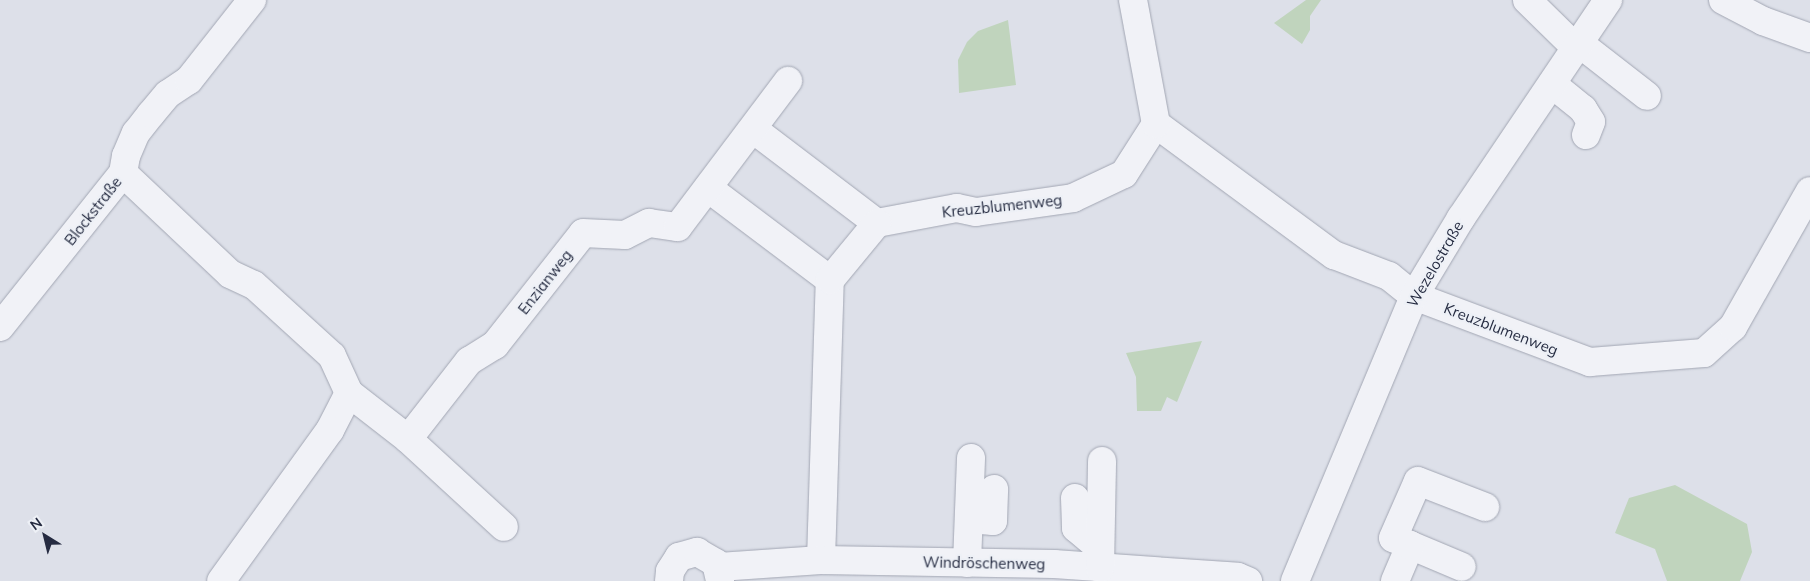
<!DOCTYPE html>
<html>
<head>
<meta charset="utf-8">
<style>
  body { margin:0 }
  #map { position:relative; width:1810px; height:581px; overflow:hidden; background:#dde0e9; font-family:Mulish,sans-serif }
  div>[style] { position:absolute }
  .green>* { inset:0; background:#c0d4bd }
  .roads { filter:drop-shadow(0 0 1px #a2a6b3) drop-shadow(0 0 1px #a2a6b3) }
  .minor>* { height:28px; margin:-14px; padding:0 14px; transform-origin:14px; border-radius:14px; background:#f1f2f7 }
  span { translate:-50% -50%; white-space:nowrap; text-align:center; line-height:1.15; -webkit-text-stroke:4px #edf0f6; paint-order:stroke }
  .street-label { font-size:15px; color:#252b41 }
  .north { position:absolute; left:20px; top:511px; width:50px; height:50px; -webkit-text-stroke:4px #edf0f6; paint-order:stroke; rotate:324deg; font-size:14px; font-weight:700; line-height:20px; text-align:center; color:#252b41 }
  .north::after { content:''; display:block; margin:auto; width:18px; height:22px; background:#252b41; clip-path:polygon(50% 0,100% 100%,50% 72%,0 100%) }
</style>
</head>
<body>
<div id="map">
  <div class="green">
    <i style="clip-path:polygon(1306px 0,1321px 0,1310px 16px,1310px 30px,1302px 44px,1274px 23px)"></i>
    <i style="clip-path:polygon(1008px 20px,1016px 85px,959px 93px,958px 60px,967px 42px,978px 31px)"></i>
    <i style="clip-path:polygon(1202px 341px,1177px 402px,1167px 397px,1161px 411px,1137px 411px,1136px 377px,1126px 353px)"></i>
    <i style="clip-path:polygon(1675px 485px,1747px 524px,1752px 552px,1740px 581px,1667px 581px,1655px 549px,1615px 533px,1629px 498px)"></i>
  </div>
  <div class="roads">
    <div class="minor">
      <i style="left:1527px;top:0;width:69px;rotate:44.4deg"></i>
      <i style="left:1723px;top:0;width:45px;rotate:27.7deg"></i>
      <i style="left:1763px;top:21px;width:50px;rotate:19.9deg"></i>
      <i style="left:1579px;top:43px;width:86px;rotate:37.9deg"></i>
      <i style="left:1552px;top:84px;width:40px;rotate:39deg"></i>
      <i style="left:1583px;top:109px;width:15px;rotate:58deg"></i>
      <i style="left:1591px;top:122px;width:14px;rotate:111deg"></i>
      <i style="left:1156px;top:124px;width:221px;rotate:36.4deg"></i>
      <i style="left:1334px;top:255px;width:59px;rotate:20.9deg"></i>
      <i style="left:1389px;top:276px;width:32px;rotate:39deg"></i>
      <i style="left:1414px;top:296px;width:188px;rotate:20.6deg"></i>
      <i style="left:1590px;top:362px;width:114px;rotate:-4.5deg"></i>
      <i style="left:1704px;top:353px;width:39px;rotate:-42deg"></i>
      <i style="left:1733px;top:327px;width:156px;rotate:-60.5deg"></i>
      <i style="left:753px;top:129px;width:156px;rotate:37.2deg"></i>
      <i style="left:123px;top:173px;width:147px;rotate:43.3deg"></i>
      <i style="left:230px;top:274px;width:26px;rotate:25deg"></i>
      <i style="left:254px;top:285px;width:105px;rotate:42.3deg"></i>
      <i style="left:332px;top:356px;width:41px;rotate:65.3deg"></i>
      <i style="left:349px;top:393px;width:42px;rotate:117.2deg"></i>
      <i style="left:330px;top:430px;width:186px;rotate:125.8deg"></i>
      <i style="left:708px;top:188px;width:153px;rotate:37deg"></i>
      <i style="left:877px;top:223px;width:81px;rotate:-10.6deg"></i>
      <i style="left:957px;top:208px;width:19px;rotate:12deg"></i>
      <i style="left:976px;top:212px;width:98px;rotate:-8.2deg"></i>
      <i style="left:1073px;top:198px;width:56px;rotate:-25.2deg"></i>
      <i style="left:1124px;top:174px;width:59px;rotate:-57.4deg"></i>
      <i style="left:1156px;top:124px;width:126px;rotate:-100.5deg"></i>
      <i style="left:0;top:327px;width:197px;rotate:-51.4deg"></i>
      <i style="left:123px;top:173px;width:17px;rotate:-80deg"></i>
      <i style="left:126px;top:156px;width:25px;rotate:-67deg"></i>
      <i style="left:136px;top:133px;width:24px;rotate:-52deg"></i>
      <i style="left:151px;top:114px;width:26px;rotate:-50deg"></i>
      <i style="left:168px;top:94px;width:25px;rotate:-34deg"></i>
      <i style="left:189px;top:80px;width:102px;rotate:-51.8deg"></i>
      <i style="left:349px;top:393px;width:75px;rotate:37.9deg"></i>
      <i style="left:408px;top:439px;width:130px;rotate:42.5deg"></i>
      <i style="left:408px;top:439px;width:99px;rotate:-52deg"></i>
      <i style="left:469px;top:361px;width:31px;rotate:-32deg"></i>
      <i style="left:495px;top:345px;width:142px;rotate:-51.8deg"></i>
      <i style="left:583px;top:233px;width:42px;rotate:2.7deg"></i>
      <i style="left:625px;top:235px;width:27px;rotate:-27deg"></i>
      <i style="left:649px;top:223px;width:29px;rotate:8deg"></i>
      <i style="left:678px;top:227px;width:183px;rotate:-53deg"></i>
      <i style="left:1075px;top:498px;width:30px;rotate:88deg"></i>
      <i style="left:1076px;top:528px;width:31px;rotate:40deg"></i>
      <i style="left:969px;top:519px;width:24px;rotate:5deg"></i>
      <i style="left:993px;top:521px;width:32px;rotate:-88deg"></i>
      <i style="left:1410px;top:545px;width:56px;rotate:22.9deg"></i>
      <i style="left:821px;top:560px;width:280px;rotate:-88.2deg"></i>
      <i style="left:830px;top:280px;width:74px;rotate:-50.5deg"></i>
      <i style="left:967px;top:563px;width:105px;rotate:-87.8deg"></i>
      <i style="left:719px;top:567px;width:102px;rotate:-3.9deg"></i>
      <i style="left:821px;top:560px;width:233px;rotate:1deg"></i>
      <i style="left:1054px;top:564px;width:184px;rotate:4deg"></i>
      <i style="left:1238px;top:577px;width:11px;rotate:22deg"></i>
      <i style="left:1100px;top:568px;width:107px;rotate:-88.9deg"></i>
      <i style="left:669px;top:581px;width:10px;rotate:-84deg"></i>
      <i style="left:670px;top:571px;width:17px;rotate:-57deg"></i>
      <i style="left:679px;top:557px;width:19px;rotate:-16deg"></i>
      <i style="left:697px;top:552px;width:22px;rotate:30deg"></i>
      <i style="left:716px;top:563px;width:18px;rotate:77deg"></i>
      <i style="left:1295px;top:581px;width:309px;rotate:-67.3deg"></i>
      <i style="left:1414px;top:296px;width:91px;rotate:-58.9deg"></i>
      <i style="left:1461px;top:218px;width:263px;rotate:-56deg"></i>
      <i style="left:1395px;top:581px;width:39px;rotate:-67deg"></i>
      <i style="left:1410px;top:545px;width:18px;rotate:-158deg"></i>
      <i style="left:1393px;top:538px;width:62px;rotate:-66.3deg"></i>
      <i style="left:1418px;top:481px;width:72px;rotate:21.2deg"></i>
    </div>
  </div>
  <div class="street-label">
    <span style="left:1002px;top:206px;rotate:-6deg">Kreuzblumenweg</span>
    <span style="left:93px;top:211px;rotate:-52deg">Blockstraße</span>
    <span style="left:1435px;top:264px;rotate:-60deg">Wezelostraße</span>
    <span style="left:545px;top:282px;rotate:-52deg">Enzianweg</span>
    <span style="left:1501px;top:329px;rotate:21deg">Kreuzblumenweg</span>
    <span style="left:984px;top:563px;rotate:1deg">Windröschenweg</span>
  </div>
  <div class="north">N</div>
</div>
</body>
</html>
